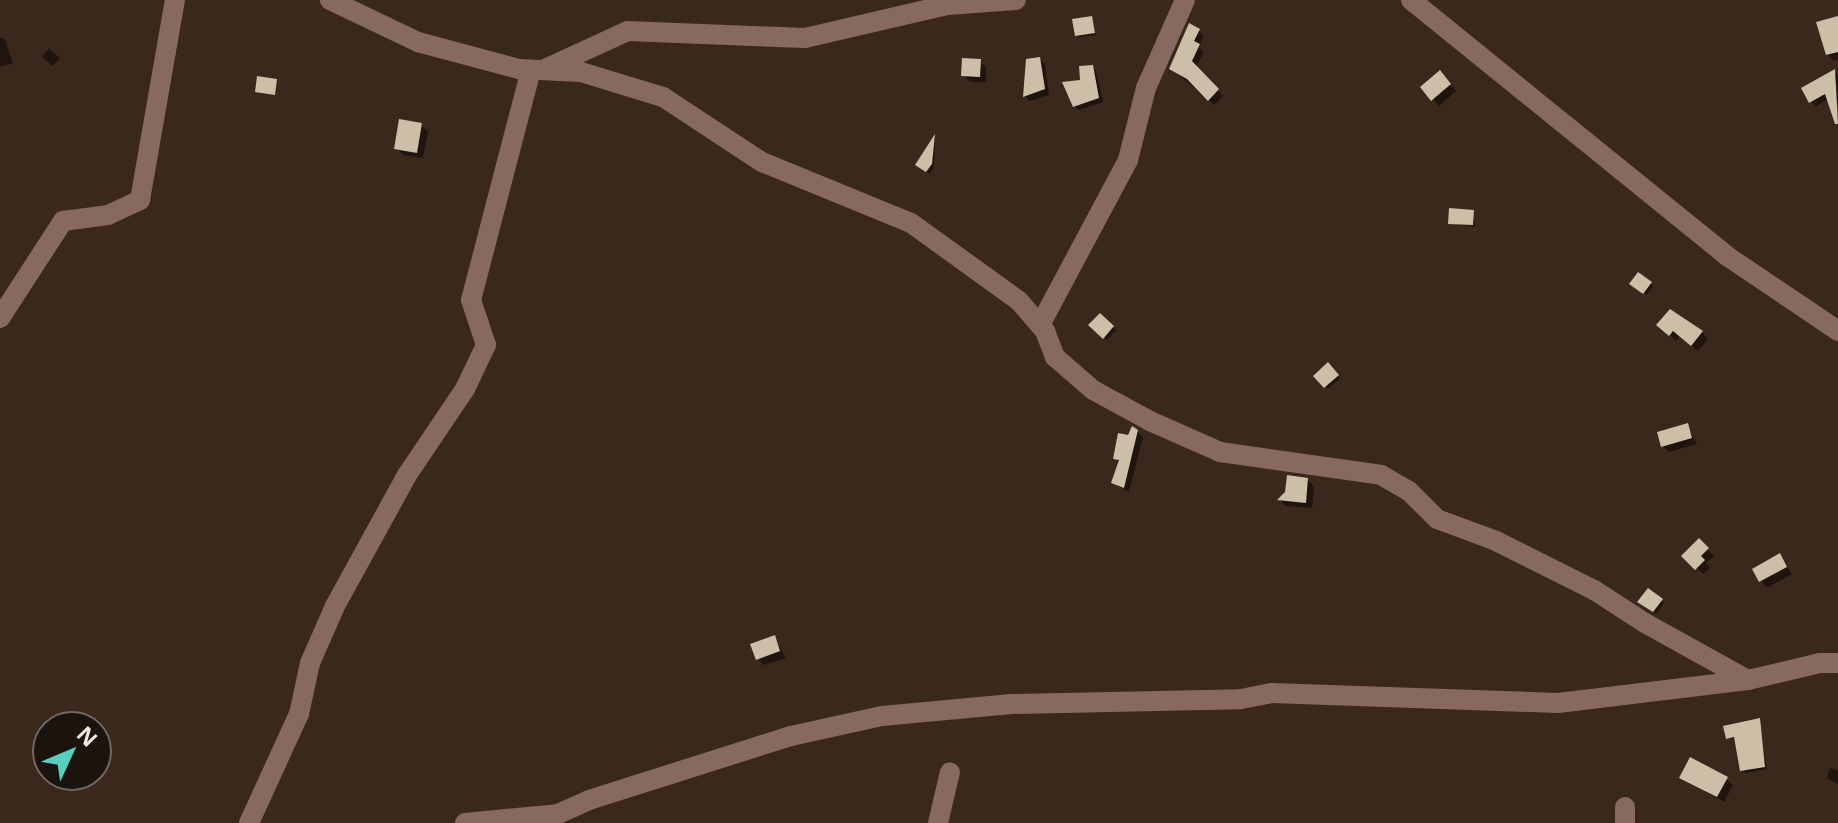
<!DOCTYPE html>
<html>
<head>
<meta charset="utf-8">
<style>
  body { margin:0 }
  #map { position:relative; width:1838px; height:823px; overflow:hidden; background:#3a281c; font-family:"Open Sans",sans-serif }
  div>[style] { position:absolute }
  .shadow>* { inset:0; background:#0007 }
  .building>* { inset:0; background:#cdbea8 }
  .minor>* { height:20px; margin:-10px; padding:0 10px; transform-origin:10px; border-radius:10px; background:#876961 }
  span { translate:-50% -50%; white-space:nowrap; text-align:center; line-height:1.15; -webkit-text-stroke:8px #1b130e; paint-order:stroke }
  .north { position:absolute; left:32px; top:711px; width:80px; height:80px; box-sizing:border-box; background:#1b130e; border:2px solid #716761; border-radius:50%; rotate:46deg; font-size:22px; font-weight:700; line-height:32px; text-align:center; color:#f2e6de }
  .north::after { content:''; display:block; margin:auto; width:28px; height:36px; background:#58cebf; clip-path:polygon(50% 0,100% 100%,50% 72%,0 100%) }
</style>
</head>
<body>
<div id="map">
  <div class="shadow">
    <i style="clip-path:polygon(1838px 18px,1838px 60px,1834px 61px,1827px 54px)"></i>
    <i style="clip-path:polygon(1092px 19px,1096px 35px,1079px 37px,1077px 35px)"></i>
    <i style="clip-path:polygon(1199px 31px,1204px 36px,1199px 47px,1204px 52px,1196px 68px,1223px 96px,1214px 105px,1171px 68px)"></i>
    <i style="clip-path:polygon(0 37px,5px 40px,13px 63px,0 67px)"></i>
    <i style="clip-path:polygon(49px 48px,60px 58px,53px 66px,42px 57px)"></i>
    <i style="clip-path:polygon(1039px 59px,1045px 64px,1049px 95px,1030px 101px,1025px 96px)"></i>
    <i style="clip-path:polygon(980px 61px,986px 68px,986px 82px,970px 82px,963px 75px)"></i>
    <i style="clip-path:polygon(1092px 67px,1096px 71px,1103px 102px,1079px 110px,1074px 106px)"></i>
    <i style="clip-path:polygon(1835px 72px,1838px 75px,1838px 104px,1829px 99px,1816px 106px,1811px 102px)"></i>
    <i style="clip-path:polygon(1446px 79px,1456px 91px,1439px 106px,1423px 87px)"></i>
    <i style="clip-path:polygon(421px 125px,428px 132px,423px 158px,403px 155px,397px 148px)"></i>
    <i style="clip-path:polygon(935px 137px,934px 167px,930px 174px,917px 165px)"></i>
    <i style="clip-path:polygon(1473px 212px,1475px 227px,1450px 223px)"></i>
    <i style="clip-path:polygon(1650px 283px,1653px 286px,1647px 295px,1635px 286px)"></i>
    <i style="clip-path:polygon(1100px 316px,1116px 330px,1107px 340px,1091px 325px)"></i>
    <i style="clip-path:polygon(1659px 325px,1702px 332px,1708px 339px,1698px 351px,1680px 336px,1676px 341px)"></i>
    <i style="clip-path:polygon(1328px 365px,1340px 378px,1328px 389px,1315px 376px)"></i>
    <i style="clip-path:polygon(1687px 426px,1697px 444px,1669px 452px,1663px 446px)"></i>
    <i style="clip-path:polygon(1137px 431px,1143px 437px,1129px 492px,1113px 483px,1120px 463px,1116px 458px)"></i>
    <i style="clip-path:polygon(1307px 480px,1314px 486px,1312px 508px,1286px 506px,1280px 500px)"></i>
    <i style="clip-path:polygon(1699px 541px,1714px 556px,1706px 563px,1710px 568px,1703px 574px,1684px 556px)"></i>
    <i style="clip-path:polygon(1780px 556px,1792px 574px,1767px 588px,1761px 581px)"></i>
    <i style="clip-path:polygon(1648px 590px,1664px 603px,1656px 614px,1642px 604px)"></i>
    <i style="clip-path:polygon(774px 638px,786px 658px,764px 665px,758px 659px)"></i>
    <i style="clip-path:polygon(1759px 720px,1767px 769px,1745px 773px,1736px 739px,1728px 738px)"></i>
    <i style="clip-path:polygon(1830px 768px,1838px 770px,1838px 784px,1827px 778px)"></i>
    <i style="clip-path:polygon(1682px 777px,1726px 779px,1733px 785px,1724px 802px)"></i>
  </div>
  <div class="building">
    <i style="clip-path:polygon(1092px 16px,1095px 33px,1075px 36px,1072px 19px)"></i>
    <i style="clip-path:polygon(1838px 16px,1838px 52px,1826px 55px,1816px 22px)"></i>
    <i style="clip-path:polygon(1189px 23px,1200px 29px,1194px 41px,1200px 44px,1192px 61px,1219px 89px,1208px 101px,1187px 79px,1169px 69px)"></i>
    <i style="clip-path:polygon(1040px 57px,1045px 89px,1023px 97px,1026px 59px)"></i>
    <i style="clip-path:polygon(962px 58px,981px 59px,980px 77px,961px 76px)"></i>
    <i style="clip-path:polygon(1093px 65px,1099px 98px,1073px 107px,1062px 82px,1080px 80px,1079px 66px)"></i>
    <i style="clip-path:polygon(1835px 69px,1838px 124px,1835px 124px,1825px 94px,1809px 103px,1801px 88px)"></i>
    <i style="clip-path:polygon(1440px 70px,1451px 84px,1431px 101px,1420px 87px)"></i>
    <i style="clip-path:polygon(257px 76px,277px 79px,275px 95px,255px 92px)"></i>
    <i style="clip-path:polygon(399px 119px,422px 123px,417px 153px,394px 149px)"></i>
    <i style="clip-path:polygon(935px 134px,932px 164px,926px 172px,915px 165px)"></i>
    <i style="clip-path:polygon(1449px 208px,1474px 210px,1473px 225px,1448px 224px)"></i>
    <i style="clip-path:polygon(1638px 272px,1652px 282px,1643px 294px,1629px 284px)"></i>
    <i style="clip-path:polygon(1670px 309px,1703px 331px,1691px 346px,1673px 331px,1669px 336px,1656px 325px)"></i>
    <i style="clip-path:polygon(1100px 313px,1114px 326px,1103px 339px,1088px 325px)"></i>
    <i style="clip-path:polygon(1328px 362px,1339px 375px,1324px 388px,1313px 376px)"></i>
    <i style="clip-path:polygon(1688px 423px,1692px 438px,1661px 447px,1657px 432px)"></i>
    <i style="clip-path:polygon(1132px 426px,1138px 430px,1124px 488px,1111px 483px,1119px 460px,1113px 459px,1118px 433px,1128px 435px)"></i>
    <i style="clip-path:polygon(1287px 475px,1308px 478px,1306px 503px,1277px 500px,1285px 492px)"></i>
    <i style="clip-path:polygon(1699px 538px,1709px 548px,1701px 556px,1705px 560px,1695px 570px,1681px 556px)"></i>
    <i style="clip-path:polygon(1780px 553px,1787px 567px,1759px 582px,1752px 569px)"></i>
    <i style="clip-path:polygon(1648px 588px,1663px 599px,1653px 612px,1637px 602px)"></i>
    <i style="clip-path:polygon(775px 635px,780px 651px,756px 660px,750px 644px)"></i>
    <i style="clip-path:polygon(1760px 718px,1765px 767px,1740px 771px,1734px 737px,1726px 739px,1723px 726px)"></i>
    <i style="clip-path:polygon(1690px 757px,1728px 777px,1717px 797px,1679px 778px)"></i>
  </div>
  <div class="minor">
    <i style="left:330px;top:0;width:98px;rotate:25.5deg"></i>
    <i style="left:418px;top:42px;width:105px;rotate:15deg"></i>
    <i style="left:519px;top:69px;width:62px;rotate:2.8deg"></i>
    <i style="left:581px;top:72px;width:86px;rotate:17deg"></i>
    <i style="left:663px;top:97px;width:118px;rotate:33.3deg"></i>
    <i style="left:762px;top:162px;width:161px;rotate:22.3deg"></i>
    <i style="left:911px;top:223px;width:133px;rotate:35.8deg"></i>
    <i style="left:1019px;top:301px;width:40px;rotate:49deg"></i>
    <i style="left:1045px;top:331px;width:28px;rotate:69deg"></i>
    <i style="left:1055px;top:357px;width:50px;rotate:41deg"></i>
    <i style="left:1093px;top:390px;width:65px;rotate:28.5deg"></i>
    <i style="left:1150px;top:421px;width:77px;rotate:23.9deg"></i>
    <i style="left:1220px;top:452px;width:163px;rotate:8.1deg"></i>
    <i style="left:1381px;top:475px;width:32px;rotate:30deg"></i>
    <i style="left:1409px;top:491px;width:40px;rotate:45deg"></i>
    <i style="left:1437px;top:519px;width:63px;rotate:20.4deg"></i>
    <i style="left:1496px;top:541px;width:110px;rotate:26.6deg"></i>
    <i style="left:1594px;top:590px;width:61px;rotate:32.9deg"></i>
    <i style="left:1645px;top:623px;width:118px;rotate:29deg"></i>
    <i style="left:1411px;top:0;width:407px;rotate:39deg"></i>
    <i style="left:1727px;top:256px;width:134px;rotate:34deg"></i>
    <i style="left:547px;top:68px;width:89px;rotate:-24.6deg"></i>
    <i style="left:628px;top:31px;width:177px;rotate:2.3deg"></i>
    <i style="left:805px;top:38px;width:146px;rotate:-13.1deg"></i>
    <i style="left:947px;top:5px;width:69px;rotate:-4.1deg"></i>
    <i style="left:0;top:318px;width:116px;rotate:-57deg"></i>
    <i style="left:63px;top:221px;width:45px;rotate:-7.6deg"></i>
    <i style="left:108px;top:215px;width:35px;rotate:-25deg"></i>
    <i style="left:140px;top:200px;width:203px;rotate:-80.1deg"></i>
    <i style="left:1040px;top:325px;width:187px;rotate:-61.9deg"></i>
    <i style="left:1128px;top:160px;width:74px;rotate:-76deg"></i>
    <i style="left:1146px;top:88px;width:96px;rotate:-66.1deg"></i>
    <i style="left:249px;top:823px;width:120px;rotate:-65.4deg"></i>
    <i style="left:299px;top:714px;width:52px;rotate:-77.8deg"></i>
    <i style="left:310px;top:663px;width:62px;rotate:-66.3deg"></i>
    <i style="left:335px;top:606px;width:149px;rotate:-61.2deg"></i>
    <i style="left:407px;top:475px;width:104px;rotate:-56deg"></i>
    <i style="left:465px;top:389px;width:49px;rotate:-64.5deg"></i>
    <i style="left:486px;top:345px;width:47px;rotate:-108.4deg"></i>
    <i style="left:471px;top:300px;width:238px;rotate:-75.4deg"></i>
    <i style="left:465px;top:823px;width:93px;rotate:-5.5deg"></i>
    <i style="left:558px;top:814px;width:34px;rotate:-24deg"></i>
    <i style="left:589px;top:800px;width:212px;rotate:-17.6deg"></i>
    <i style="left:791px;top:736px;width:93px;rotate:-12.4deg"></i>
    <i style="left:882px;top:716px;width:130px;rotate:-5.3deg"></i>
    <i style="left:1011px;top:704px;width:230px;rotate:-1.2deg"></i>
    <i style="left:1241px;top:699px;width:32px;rotate:-11deg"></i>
    <i style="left:1272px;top:693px;width:286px;rotate:2deg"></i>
    <i style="left:1558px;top:703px;width:191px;rotate:-6.9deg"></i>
    <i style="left:1748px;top:680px;width:74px;rotate:-13.3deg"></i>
    <i style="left:1820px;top:663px;width:18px"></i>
    <i style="left:938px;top:823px;width:52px;rotate:-76.8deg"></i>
    <i style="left:1625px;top:823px;width:16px;rotate:-90deg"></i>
  </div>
  <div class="north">N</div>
</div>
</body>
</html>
